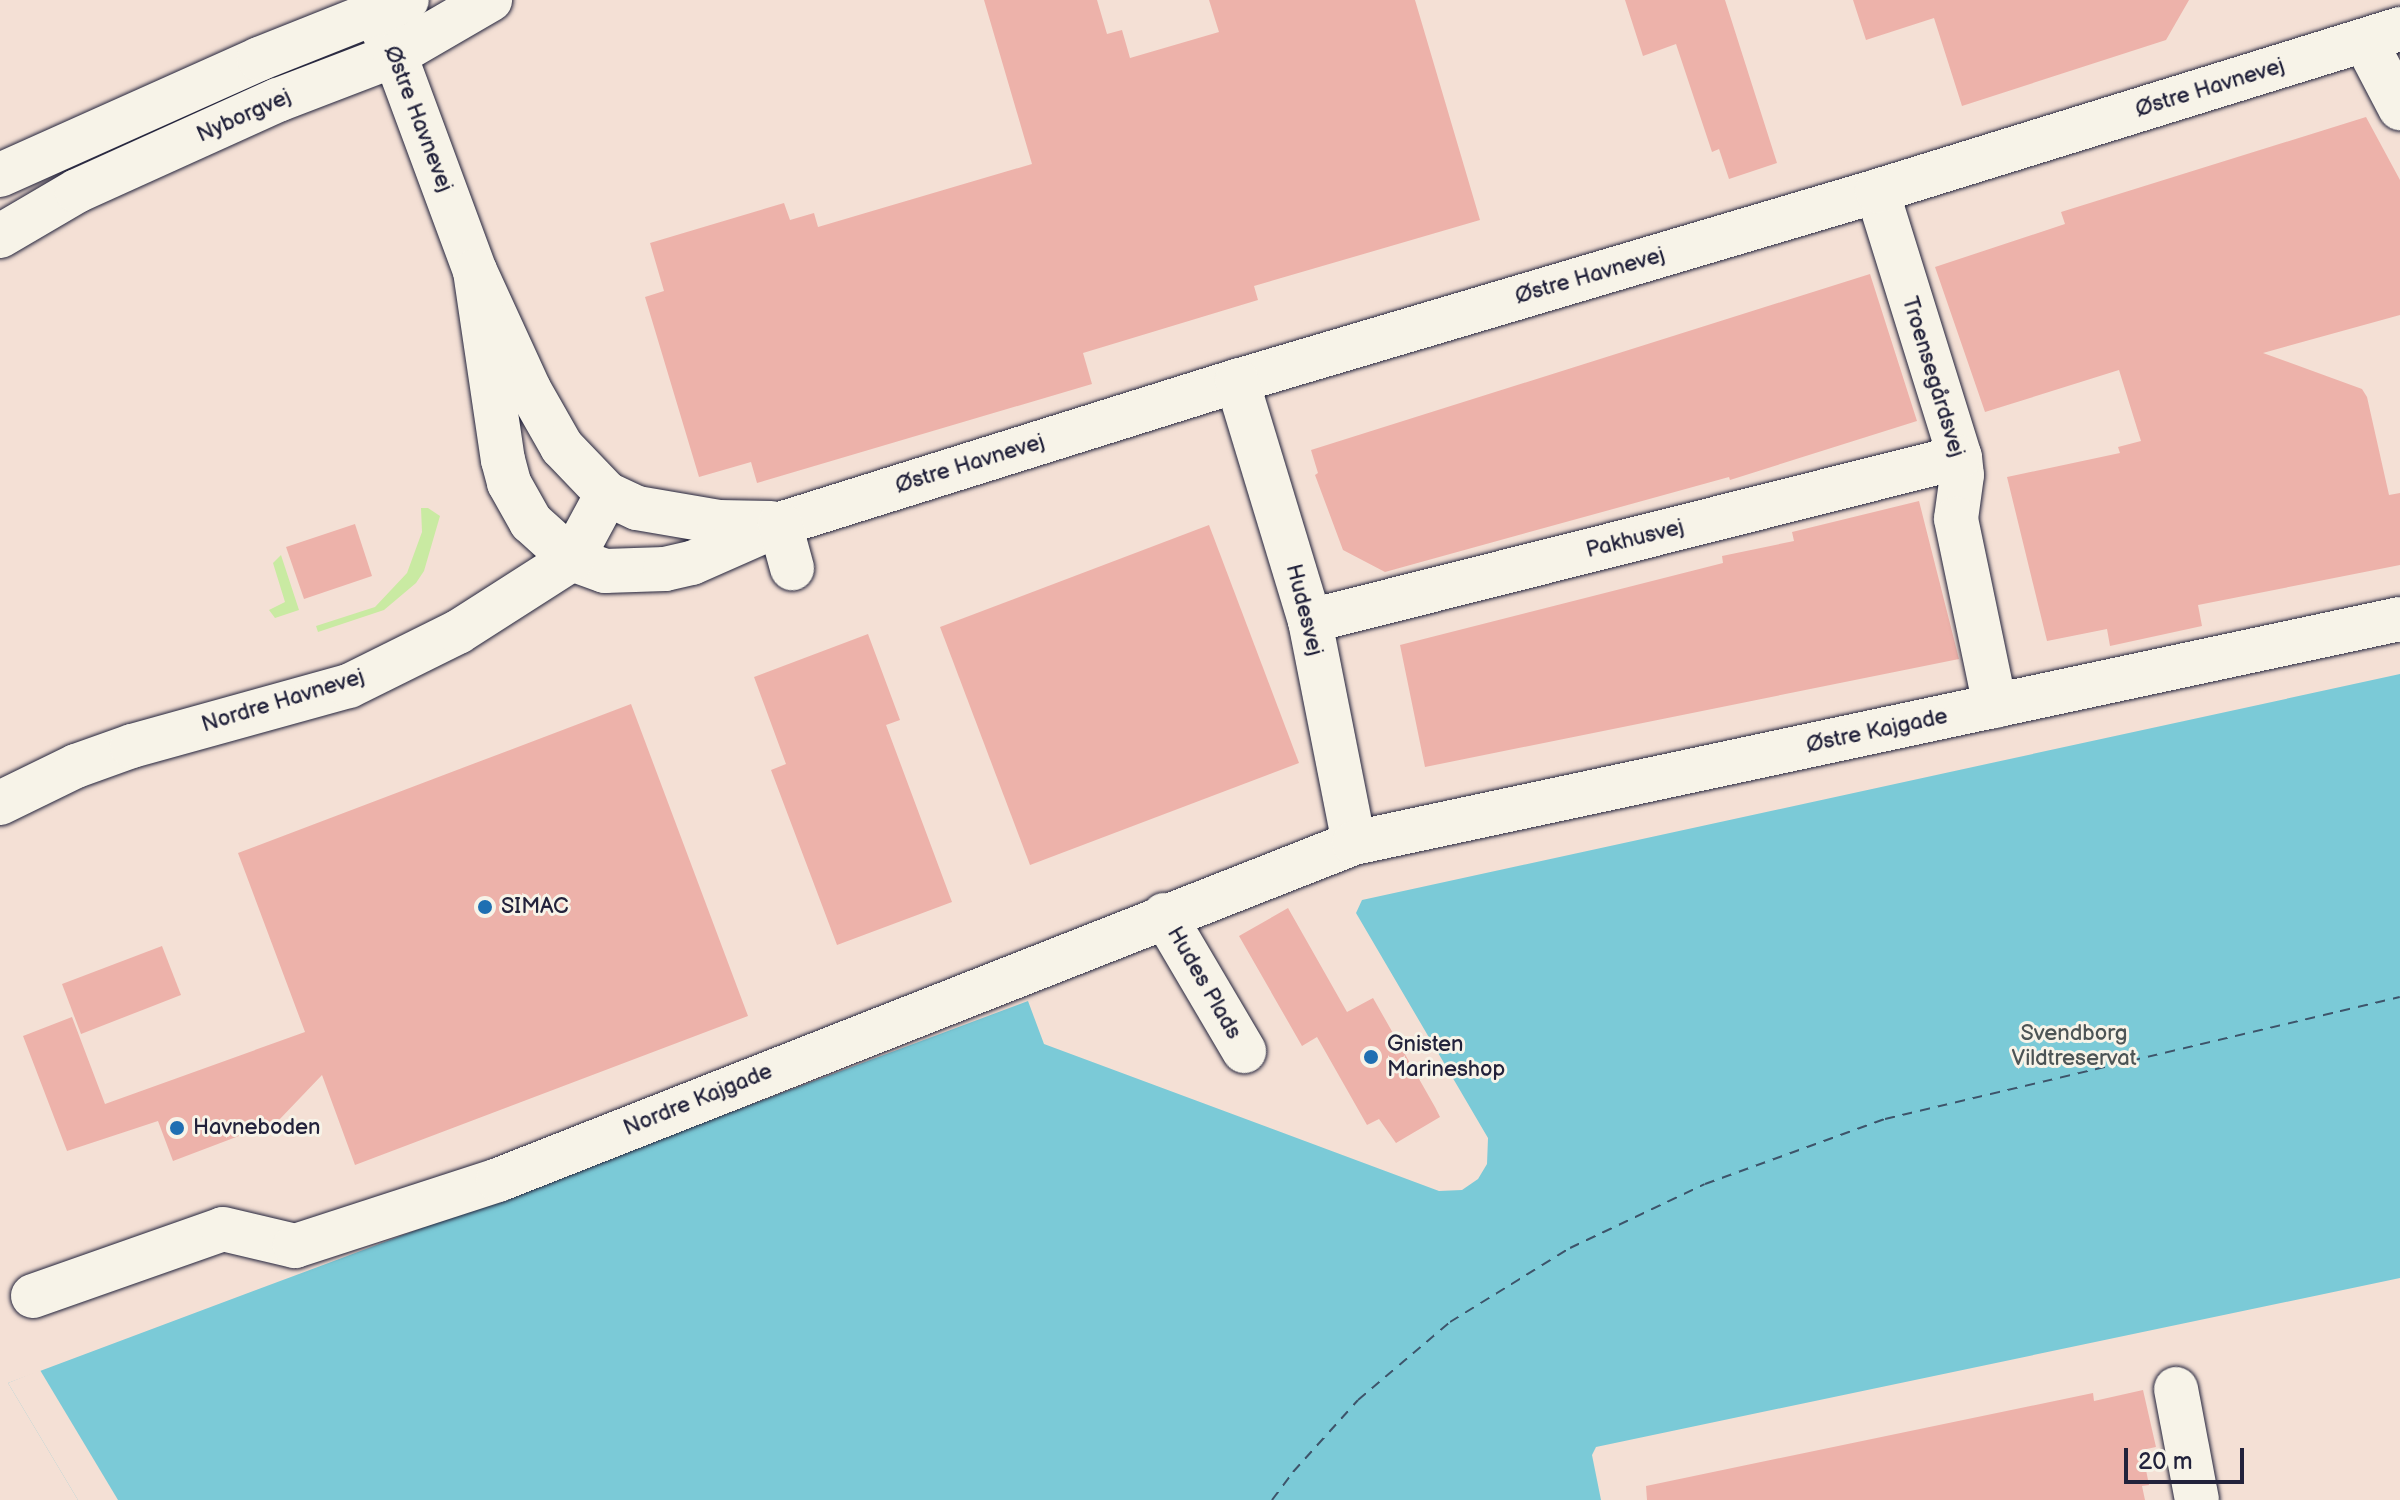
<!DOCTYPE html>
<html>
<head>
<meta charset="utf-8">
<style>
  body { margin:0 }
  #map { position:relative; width:2400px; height:1500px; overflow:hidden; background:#f4e0d5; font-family:"Balsamiq Sans",sans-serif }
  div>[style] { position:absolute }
  .green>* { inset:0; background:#c9eaa2 }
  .water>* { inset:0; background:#7bcad7 }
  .pier>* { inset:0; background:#f4e0d5 }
  .ferry>* { height:2px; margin-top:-1px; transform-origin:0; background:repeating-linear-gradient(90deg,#3d546a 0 10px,transparent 0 18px) }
  .building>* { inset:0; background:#edb2aa }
  .roads { filter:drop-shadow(0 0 2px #22223b) drop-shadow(0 0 2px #22223b) }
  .minor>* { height:44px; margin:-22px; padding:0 22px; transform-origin:22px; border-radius:22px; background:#f7f3e8 }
  .dots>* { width:22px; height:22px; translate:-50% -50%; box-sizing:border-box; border:4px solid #f7f3e8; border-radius:50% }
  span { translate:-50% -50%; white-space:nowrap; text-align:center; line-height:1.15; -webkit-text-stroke:6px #f7f3e8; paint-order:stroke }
  .street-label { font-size:22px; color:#22223b }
  .poi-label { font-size:22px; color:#22223b }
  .left { translate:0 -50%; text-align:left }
  .park-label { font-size:22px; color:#4c5455 }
  .scale { position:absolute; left:2124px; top:1448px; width:120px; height:36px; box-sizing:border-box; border:4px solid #22223b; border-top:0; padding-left:10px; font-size:24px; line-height:28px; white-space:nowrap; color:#22223b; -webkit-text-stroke:6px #f7f3e8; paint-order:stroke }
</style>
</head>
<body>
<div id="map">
  <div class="green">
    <i style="clip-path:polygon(421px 508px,428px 508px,440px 516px,424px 571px,416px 583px,384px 610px,318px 632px,316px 626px,375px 607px,407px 573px,422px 532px)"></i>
    <i style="clip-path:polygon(281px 555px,299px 610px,275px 618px,269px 610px,285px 602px,273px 563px)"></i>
  </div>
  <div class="water">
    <i style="clip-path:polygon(2400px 674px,2400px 1278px,1596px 1447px,1592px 1455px,1601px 1500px,78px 1500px,8px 1383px,1028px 1001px,1044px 1044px,1439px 1191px,1462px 1190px,1478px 1179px,1487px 1164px,1488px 1138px,1356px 913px,1362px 900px)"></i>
  </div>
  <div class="pier">
    <i style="clip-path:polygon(40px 1370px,118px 1500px,78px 1500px,8px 1383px)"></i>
  </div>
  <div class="ferry">
    <i style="left:1272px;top:1500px;width:35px;rotate:-53deg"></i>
    <i style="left:1293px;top:1472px;width:97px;rotate:-47.9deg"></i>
    <i style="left:1358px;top:1400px;width:121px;rotate:-40.3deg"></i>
    <i style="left:1450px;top:1322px;width:141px;rotate:-31.7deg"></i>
    <i style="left:1570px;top:1248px;width:149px;rotate:-25.4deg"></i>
    <i style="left:1705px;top:1184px;width:191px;rotate:-19.9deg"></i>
    <i style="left:1885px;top:1119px;width:529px;rotate:-13.33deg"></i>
  </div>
  <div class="building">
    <i style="clip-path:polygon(984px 0,1097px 0,1107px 34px,1122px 30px,1130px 58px,1219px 32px,1209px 0,1415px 0,1480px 220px,1254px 286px,1258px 300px,1083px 353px,1092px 384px,757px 483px,751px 462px,699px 477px,645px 297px,664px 291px,650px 243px,784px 203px,790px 220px,814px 213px,818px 227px,1032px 164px)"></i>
    <i style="clip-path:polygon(1625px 0,1725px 0,1777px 163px,1729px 179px,1719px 149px,1712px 152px,1676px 44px,1643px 56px)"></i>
    <i style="clip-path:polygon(1853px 0,2189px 0,2166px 40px,1962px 106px,1934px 18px,1866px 40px)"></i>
    <i style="clip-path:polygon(2366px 117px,2400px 180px,2400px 315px,2263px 353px,2362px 389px,2367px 397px,2389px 495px,2400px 493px,2400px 565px,2198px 605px,2202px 626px,2110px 646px,2107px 629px,2047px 641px,2007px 477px,2120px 453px,2118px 447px,2141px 441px,2119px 370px,1985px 412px,1935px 267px,2065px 224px,2061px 212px)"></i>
    <i style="clip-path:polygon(1870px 274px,1917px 421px,1730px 480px,1729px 477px,1385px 572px,1343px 550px,1315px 475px,1318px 473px,1311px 450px)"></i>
    <i style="clip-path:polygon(1919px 501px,1959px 659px,1425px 767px,1400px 645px,1723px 563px,1722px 556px,1794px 541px,1792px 532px)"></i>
    <i style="clip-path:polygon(355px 524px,372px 576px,304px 599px,286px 547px)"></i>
    <i style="clip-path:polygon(1209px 525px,1299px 763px,1030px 865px,940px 627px)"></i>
    <i style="clip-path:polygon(868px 634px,900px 720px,886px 725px,952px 902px,837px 945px,771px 770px,786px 764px,754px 677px)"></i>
    <i style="clip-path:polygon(631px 704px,748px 1016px,355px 1165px,322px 1075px,278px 1121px,173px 1161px,158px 1121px,67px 1151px,23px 1036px,72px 1017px,105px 1104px,305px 1032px,238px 853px)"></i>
    <i style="clip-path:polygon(1288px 908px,1347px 1012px,1373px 998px,1435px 1107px,1440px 1117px,1396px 1143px,1379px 1119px,1367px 1125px,1317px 1037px,1302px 1046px,1239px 936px)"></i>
    <i style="clip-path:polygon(162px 946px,181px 995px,81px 1034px,62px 984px)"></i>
    <i style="clip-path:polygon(2143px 1390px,2156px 1447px,2142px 1450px,2149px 1485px,2142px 1486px,2145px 1500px,1647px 1500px,1646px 1486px,2093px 1393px,2094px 1401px)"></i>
  </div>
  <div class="roads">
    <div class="minor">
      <i style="left:375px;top:14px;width:46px;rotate:64deg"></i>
      <i style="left:395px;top:55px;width:230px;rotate:69.7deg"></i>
      <i style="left:475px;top:271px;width:130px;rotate:65.4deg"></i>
      <i style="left:529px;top:389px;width:67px;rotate:60.4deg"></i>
      <i style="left:562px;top:447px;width:65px;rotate:46.2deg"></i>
      <i style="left:607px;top:494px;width:33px;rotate:25deg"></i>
      <i style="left:637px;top:508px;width:83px;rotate:9.7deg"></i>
      <i style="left:719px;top:522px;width:52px;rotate:1.1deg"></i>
      <i style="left:2365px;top:41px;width:76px;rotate:62.4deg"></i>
      <i style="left:0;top:175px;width:284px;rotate:-24.1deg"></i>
      <i style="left:259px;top:59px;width:159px;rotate:-21.7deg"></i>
      <i style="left:1877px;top:191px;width:279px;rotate:72.7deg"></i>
      <i style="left:1960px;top:457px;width:18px;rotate:84deg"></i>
      <i style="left:1962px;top:475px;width:44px;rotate:97.8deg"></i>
      <i style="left:1956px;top:519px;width:191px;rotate:78.2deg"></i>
      <i style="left:0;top:236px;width:89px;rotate:-30.3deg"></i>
      <i style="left:77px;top:191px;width:221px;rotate:-24.4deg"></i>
      <i style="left:278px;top:100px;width:125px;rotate:-21deg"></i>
      <i style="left:395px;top:55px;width:110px;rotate:-30.1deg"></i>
      <i style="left:475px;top:271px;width:191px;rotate:81.6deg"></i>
      <i style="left:503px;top:460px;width:24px;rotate:75deg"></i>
      <i style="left:509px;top:483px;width:45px;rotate:60.6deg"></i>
      <i style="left:531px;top:522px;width:55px;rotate:42.1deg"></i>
      <i style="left:572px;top:559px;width:35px;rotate:20deg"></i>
      <i style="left:605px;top:571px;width:60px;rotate:-1.9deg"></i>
      <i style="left:665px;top:569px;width:28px;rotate:-13deg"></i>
      <i style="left:692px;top:563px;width:96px;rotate:-23.9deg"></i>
      <i style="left:780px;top:524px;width:479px;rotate:-17.4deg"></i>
      <i style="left:1237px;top:381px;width:668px;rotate:-16.53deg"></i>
      <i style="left:1877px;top:191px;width:548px;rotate:-17.21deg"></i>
      <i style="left:1237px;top:381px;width:251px;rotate:73.1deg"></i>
      <i style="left:1310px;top:621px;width:226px;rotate:78.8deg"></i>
      <i style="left:780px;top:524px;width:46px;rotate:74.7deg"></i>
      <i style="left:1310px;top:621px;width:670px;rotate:-14.16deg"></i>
      <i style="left:0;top:803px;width:85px;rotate:-26deg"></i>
      <i style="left:76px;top:766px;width:59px;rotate:-19.7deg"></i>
      <i style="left:132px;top:746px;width:225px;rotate:-15.5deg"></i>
      <i style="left:349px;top:686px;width:122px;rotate:-26.4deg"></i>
      <i style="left:458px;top:632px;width:135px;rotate:-32.6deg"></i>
      <i style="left:572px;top:559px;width:74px;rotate:-61.7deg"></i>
      <i style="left:1164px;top:915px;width:158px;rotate:59.5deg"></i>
      <i style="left:33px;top:1296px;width:201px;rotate:-19.4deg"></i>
      <i style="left:223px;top:1229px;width:74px;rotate:13.3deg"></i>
      <i style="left:295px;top:1246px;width:213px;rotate:-18deg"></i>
      <i style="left:498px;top:1180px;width:920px;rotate:-21.49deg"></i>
      <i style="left:1354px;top:843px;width:1070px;rotate:-12.09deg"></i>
      <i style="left:2176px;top:1389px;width:113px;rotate:79.3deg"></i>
    </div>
  </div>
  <div class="dots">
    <i style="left:485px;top:907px;background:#1f6fb2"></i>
    <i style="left:1371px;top:1057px;background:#1f6fb2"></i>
    <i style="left:177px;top:1128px;background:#1f6fb2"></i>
  </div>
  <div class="street-label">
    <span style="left:2210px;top:88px;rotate:-17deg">Østre Havnevej</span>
    <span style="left:244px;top:116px;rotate:-24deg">Nyborgvej</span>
    <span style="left:418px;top:119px;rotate:69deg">Østre Havnevej</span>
    <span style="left:1590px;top:276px;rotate:-16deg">Østre Havnevej</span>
    <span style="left:1933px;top:377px;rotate:73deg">Troensegårdsvej</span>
    <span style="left:970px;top:464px;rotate:-17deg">Østre Havnevej</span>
    <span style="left:1635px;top:539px;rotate:-14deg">Pakhusvej</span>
    <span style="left:1304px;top:610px;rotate:76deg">Hudesvej</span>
    <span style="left:283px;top:701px;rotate:-17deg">Nordre Havnevej</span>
    <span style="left:1877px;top:731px;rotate:-12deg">Østre Kajgade</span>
    <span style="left:1204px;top:983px;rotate:60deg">Hudes Plads</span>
    <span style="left:698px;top:1100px;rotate:-22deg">Nordre Kajgade</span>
  </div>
  <div class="poi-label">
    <span class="left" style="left:501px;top:907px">SIMAC</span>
    <span class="left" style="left:1387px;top:1057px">Gnisten<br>Marineshop</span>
    <span class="left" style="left:193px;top:1128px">Havneboden</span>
  </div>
  <div class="park-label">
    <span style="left:2074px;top:1046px">Svendborg<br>Vildtreservat</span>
  </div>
  <div class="scale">20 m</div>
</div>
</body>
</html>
